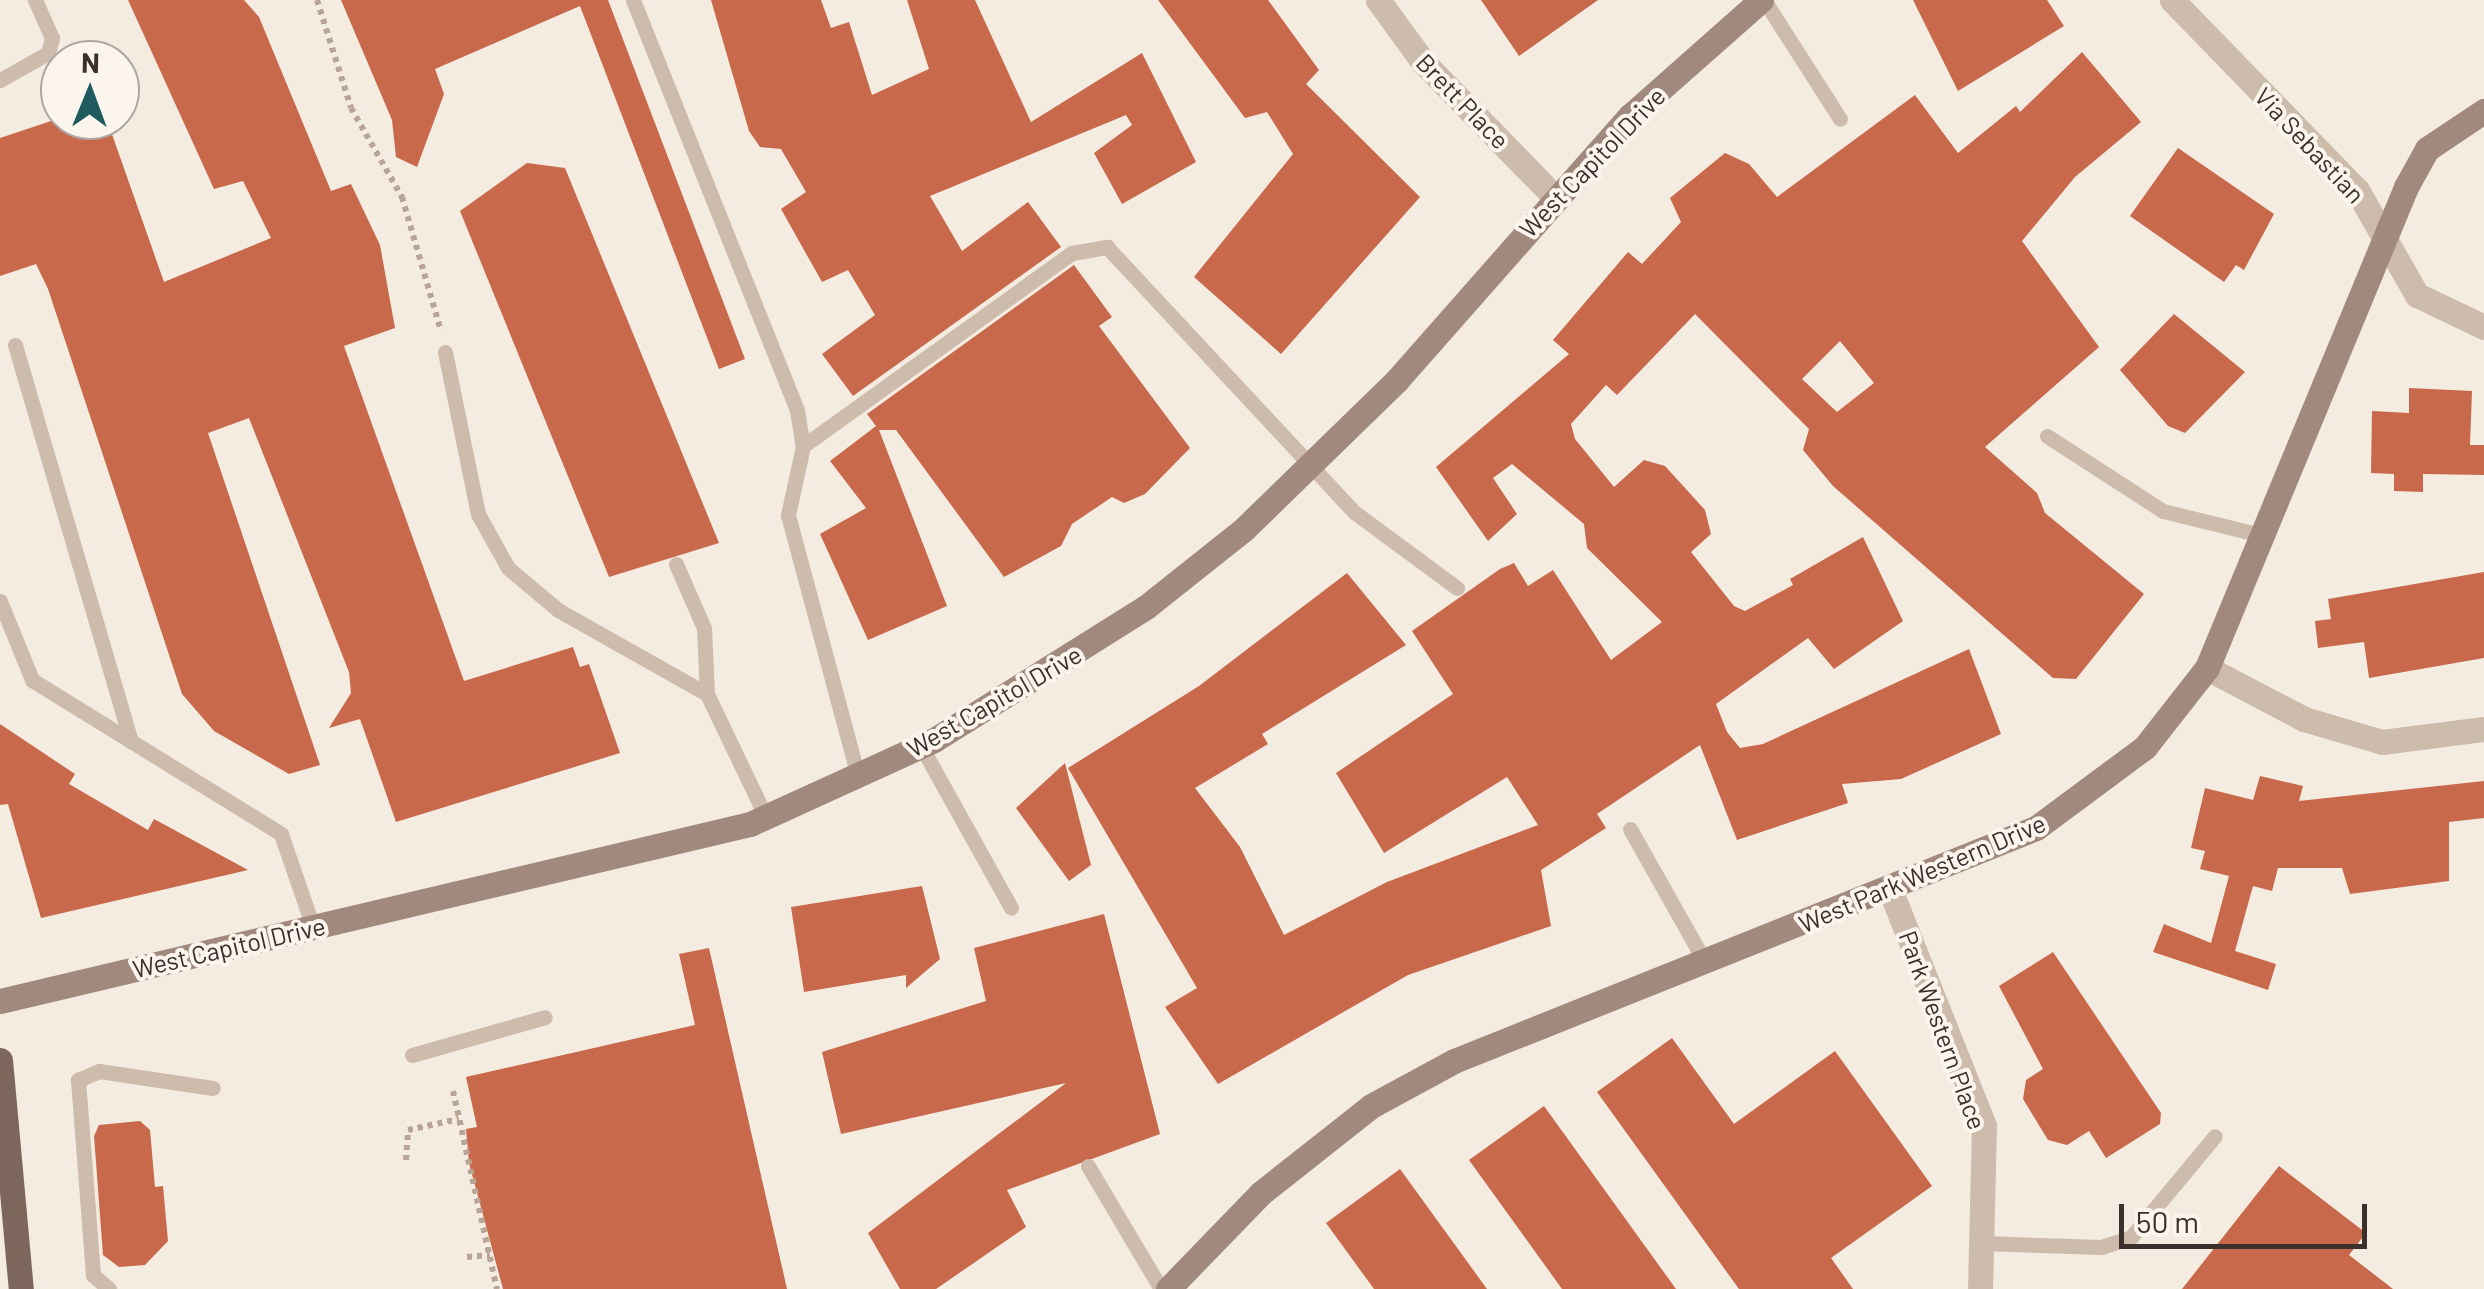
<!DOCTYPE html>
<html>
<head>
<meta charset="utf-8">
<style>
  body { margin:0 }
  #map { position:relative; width:2484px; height:1289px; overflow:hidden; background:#f4ebe1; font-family:Barlow,sans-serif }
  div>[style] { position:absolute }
  .building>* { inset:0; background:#c8694b }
  .path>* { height:6px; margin-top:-3px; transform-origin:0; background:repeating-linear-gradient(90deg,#b9a596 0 5px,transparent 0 10px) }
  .lane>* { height:15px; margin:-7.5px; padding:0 7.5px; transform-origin:7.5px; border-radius:7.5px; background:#cdbbac }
  .street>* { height:25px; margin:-12.5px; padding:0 12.5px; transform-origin:12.5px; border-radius:12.5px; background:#cdbbac }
  .secondary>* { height:25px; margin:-12.5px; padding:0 12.5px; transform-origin:12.5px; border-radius:12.5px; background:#a18a7d }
  .primary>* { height:25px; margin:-12.5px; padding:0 12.5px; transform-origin:12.5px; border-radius:12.5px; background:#7d675c }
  span { translate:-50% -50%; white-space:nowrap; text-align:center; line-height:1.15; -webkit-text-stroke:8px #fbf5ee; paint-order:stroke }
  .street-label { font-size:25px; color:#3b302b }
  .north { position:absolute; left:40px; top:40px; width:100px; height:100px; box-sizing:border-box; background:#fbf5ee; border:2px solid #aea6a0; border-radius:50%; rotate:1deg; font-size:28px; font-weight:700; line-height:40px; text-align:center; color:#3b302b }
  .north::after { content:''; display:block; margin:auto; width:35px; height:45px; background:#1f5a5e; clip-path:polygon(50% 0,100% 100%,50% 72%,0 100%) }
  .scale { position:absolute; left:2119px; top:1204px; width:248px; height:45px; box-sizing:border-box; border:5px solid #3b302b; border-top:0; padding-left:12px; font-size:30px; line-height:35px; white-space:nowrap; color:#3b302b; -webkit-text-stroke:8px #fbf5ee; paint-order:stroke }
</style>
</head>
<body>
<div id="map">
  <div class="building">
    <i style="clip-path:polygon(128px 0,244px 0,259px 17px,331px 191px,351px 184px,380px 245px,395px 328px,344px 346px,464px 681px,573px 647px,580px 667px,589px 664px,620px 753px,396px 822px,360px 719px,329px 728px,351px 693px,349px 672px,249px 418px,208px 433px,320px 765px,289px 774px,214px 731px,182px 694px,48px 289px,36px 264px,0 276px,0 138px,54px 120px,107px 120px,164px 282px,271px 238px,243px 181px,214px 189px)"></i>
    <i style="clip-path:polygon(341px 0,608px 0,745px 359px,719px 369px,580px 6px,435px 69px,444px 94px,417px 167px,396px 157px,392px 120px)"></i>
    <i style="clip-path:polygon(711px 0,821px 0,831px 28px,849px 22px,872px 95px,929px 69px,907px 0,975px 0,1031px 122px,1142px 53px,1196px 162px,1122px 204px,1094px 153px,1132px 125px,1126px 115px,930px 196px,962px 251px,1028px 202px,1061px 247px,853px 396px,822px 354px,875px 315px,848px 270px,822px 282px,781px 209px,806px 192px,781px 149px,760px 147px,749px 131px)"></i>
    <i style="clip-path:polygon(1158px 0,1268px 0,1319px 70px,1306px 84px,1420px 197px,1281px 354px,1194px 277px,1293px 154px,1267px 112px,1245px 118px)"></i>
    <i style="clip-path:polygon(1481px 0,1598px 0,1519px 56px)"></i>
    <i style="clip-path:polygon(1913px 0,2047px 0,2064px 26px,1958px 91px)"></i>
    <i style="clip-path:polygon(evenodd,2082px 52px,2141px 122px,2075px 177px,2022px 241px,2099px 347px,1985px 447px,2037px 493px,2045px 513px,2144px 594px,2076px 679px,2053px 678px,1833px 486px,1803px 450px,1809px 429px,1695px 314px,1617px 395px,1606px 385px,1571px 424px,1575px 439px,1614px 487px,1644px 460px,1665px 466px,1705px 510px,1711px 534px,1691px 552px,1734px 606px,1745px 611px,1793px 585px,1790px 579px,1863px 537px,1903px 621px,1834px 669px,1808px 638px,1716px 704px,1727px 732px,1740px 748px,1763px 744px,1969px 649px,2001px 734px,1901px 779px,1842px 784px,1848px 803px,1737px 840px,1700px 745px,1597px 814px,1606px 828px,1541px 870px,1551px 926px,1408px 975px,1218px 1084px,1165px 1007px,1197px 988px,1068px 768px,1199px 686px,1347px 573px,1406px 645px,1262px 734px,1268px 744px,1195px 788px,1240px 847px,1284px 935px,1387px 882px,1538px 825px,1507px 777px,1384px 853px,1336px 773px,1453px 694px,1412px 631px,1500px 569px,1514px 563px,1528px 586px,1553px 570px,1611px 660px,1662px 622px,1587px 548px,1584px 524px,1512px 464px,1493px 478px,1517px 514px,1488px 541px,1436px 467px,1569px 354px,1553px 340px,1628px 252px,1642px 264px,1681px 222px,1670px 198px,1725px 153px,1749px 164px,1777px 197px,1915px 95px,1958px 153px,2016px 106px,2020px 112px,2082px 52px,1840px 341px,1874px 383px,1837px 412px,1802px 379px,1840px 341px)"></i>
    <i style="clip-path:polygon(2178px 148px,2274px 214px,2244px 270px,2236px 265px,2224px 282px,2130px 216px)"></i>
    <i style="clip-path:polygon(527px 163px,565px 168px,719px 543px,609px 577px,460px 211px)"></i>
    <i style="clip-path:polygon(1074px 265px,1112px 317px,1099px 326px,1190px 448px,1145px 494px,1124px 503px,1112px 497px,1072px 524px,1061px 546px,1004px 577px,896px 430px,879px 430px,947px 606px,868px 640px,820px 534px,866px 508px,830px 461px,876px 426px,867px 414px)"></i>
    <i style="clip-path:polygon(2174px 314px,2245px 372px,2185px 433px,2168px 426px,2120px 370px)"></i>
    <i style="clip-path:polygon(2409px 388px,2472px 391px,2470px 445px,2484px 445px,2484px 475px,2423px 474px,2423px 492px,2394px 491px,2394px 474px,2371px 473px,2372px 411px,2409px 413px)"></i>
    <i style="clip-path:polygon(2484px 572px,2484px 658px,2369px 678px,2364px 642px,2318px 648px,2315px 621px,2331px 619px,2328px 599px)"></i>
    <i style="clip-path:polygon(0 724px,75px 774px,69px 784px,148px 830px,154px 819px,248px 870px,41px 918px,8px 804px,0 805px)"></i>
    <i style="clip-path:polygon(1065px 763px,1091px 865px,1069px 881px,1016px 808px)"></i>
    <i style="clip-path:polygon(2260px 776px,2303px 786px,2299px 801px,2484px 781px,2484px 818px,2449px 822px,2449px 881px,2350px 894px,2342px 868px,2278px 868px,2272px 891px,2253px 886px,2235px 951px,2276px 964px,2268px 990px,2153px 952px,2164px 924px,2211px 943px,2229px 876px,2200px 869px,2205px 851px,2191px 848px,2205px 788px,2253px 800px)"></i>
    <i style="clip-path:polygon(922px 886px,940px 959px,906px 988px,906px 975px,804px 992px,791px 907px)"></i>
    <i style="clip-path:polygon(1104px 914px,1160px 1134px,1007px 1190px,1026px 1227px,936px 1289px,900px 1289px,868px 1233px,1066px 1083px,841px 1134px,822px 1052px,986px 1001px,974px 948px)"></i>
    <i style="clip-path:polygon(709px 948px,787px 1289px,503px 1289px,469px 1163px,466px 1129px,477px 1127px,466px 1077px,695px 1025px,679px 954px)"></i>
    <i style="clip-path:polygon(2053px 952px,2161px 1113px,2160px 1124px,2106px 1158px,2089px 1131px,2067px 1145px,2048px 1140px,2023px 1099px,2026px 1080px,2043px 1069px,1999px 986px)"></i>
    <i style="clip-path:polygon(1672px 1038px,1734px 1124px,1835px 1051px,1932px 1186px,1831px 1258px,1853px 1289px,1739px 1289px,1597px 1092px)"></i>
    <i style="clip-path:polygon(1544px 1106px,1676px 1289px,1562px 1289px,1469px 1160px)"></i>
    <i style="clip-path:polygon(140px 1121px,150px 1130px,155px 1187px,163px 1186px,168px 1241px,145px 1265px,119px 1267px,103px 1255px,94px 1136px,99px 1125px)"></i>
    <i style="clip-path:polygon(2279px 1166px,2366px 1233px,2349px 1255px,2393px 1289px,2182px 1289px)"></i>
    <i style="clip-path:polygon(1400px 1169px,1487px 1289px,1374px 1289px,1326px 1223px)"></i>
  </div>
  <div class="path">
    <i style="left:317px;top:0;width:113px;rotate:72.5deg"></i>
    <i style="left:351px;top:108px;width:103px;rotate:60.2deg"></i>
    <i style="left:402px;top:197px;width:140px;rotate:73.8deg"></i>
    <i style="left:453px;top:1091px;width:203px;rotate:77.5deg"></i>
    <i style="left:406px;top:1160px;width:30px;rotate:-86deg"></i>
    <i style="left:408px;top:1130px;width:52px;rotate:-12.2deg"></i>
    <i style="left:467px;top:1257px;width:23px;rotate:-5deg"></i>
  </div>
  <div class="lane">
    <i style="left:633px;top:0;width:442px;rotate:68.2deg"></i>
    <i style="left:797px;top:410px;width:36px;rotate:81deg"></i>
    <i style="left:803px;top:446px;width:71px;rotate:102.3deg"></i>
    <i style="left:788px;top:515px;width:271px;rotate:75deg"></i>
    <i style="left:1764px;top:0;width:141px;rotate:57.4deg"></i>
    <i style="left:0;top:80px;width:55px;rotate:-29.4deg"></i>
    <i style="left:48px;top:53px;width:16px;rotate:-75deg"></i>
    <i style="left:52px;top:38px;width:42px;rotate:-114.1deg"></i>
    <i style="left:15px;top:345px;width:413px;rotate:73.7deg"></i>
    <i style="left:445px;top:352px;width:165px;rotate:78.5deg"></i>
    <i style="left:478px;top:514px;width:62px;rotate:60.9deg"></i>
    <i style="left:508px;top:568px;width:65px;rotate:40deg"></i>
    <i style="left:558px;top:610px;width:171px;rotate:29.4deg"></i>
    <i style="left:707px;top:694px;width:136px;rotate:64.4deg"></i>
    <i style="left:2047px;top:436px;width:138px;rotate:32.9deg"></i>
    <i style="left:2163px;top:511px;width:105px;rotate:13.8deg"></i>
    <i style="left:803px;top:446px;width:331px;rotate:-35.7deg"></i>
    <i style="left:1072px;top:253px;width:36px;rotate:-10deg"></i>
    <i style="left:1107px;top:247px;width:362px;rotate:47deg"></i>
    <i style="left:1354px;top:512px;width:128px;rotate:36.4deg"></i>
    <i style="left:676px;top:564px;width:70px;rotate:66.4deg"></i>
    <i style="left:704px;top:628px;width:66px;rotate:87.4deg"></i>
    <i style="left:0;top:601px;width:85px;rotate:67.9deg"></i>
    <i style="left:32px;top:680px;width:293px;rotate:31.7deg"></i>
    <i style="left:281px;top:834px;width:98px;rotate:71deg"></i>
    <i style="left:921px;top:746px;width:185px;rotate:60.9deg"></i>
    <i style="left:1630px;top:829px;width:153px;rotate:60.6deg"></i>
    <i style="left:412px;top:1055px;width:138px;rotate:-15.9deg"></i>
    <i style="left:1088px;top:1166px;width:143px;rotate:59.3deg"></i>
    <i style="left:1981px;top:1243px;width:120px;rotate:1.9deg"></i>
    <i style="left:2101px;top:1247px;width:32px;rotate:-18deg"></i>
    <i style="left:2131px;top:1237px;width:131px;rotate:-50.3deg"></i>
    <i style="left:109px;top:1289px;width:21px;rotate:-139deg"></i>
    <i style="left:93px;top:1275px;width:196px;rotate:-94.4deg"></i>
    <i style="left:78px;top:1080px;width:23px;rotate:-23deg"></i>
    <i style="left:99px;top:1071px;width:115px;rotate:8.5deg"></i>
  </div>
  <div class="street">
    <i style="left:1378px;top:0;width:78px;rotate:53.9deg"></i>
    <i style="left:1424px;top:63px;width:186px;rotate:45.7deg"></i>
    <i style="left:2172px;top:0;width:265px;rotate:45.8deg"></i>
    <i style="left:2357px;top:190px;width:121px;rotate:60.3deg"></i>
    <i style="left:2417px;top:295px;width:74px;rotate:25.5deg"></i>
    <i style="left:2207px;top:668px;width:110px;rotate:27.7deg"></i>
    <i style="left:2304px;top:719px;width:81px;rotate:16.4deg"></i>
    <i style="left:2382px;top:742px;width:103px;rotate:-7.3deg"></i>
    <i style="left:1891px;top:892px;width:252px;rotate:68.3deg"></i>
    <i style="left:1984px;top:1126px;width:163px;rotate:91.4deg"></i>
  </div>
  <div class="secondary">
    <i style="left:0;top:1001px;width:771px;rotate:-13.28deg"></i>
    <i style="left:750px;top:824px;width:202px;rotate:-24.5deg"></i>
    <i style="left:934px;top:740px;width:250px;rotate:-32.1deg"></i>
    <i style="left:1146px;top:607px;width:125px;rotate:-38.5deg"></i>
    <i style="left:1244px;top:529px;width:214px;rotate:-44.2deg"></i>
    <i style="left:1397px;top:380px;width:352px;rotate:-48.6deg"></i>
    <i style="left:1630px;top:116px;width:175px;rotate:-41.5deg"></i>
    <i style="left:1168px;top:1289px;width:134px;rotate:-45.9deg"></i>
    <i style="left:1261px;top:1193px;width:140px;rotate:-38.3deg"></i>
    <i style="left:1371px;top:1106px;width:94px;rotate:-28.5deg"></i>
    <i style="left:1454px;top:1061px;width:627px;rotate:-21.82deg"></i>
    <i style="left:2036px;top:828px;width:136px;rotate:-36.6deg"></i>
    <i style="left:2145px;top:747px;width:100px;rotate:-51.9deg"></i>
    <i style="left:2207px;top:668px;width:521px;rotate:-67.52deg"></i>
    <i style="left:2406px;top:187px;width:43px;rotate:-61.1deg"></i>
    <i style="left:2427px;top:149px;width:69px;rotate:-33.7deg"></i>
  </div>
  <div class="primary">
    <i style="left:0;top:1060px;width:230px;rotate:84.8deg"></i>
  </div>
  <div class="street-label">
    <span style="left:1463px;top:101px;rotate:46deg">Brett Place</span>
    <span style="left:2310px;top:145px;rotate:47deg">Via Sebastian</span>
    <span style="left:1592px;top:162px;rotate:-46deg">West Capitol Drive</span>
    <span style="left:994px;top:701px;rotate:-30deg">West Capitol Drive</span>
    <span style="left:1922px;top:873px;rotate:-23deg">West Park Western Drive</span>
    <span style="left:229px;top:947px;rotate:-13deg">West Capitol Drive</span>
    <span style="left:1943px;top:1030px;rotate:70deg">Park Western Place</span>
  </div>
  <div class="north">N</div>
  <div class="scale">50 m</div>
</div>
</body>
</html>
